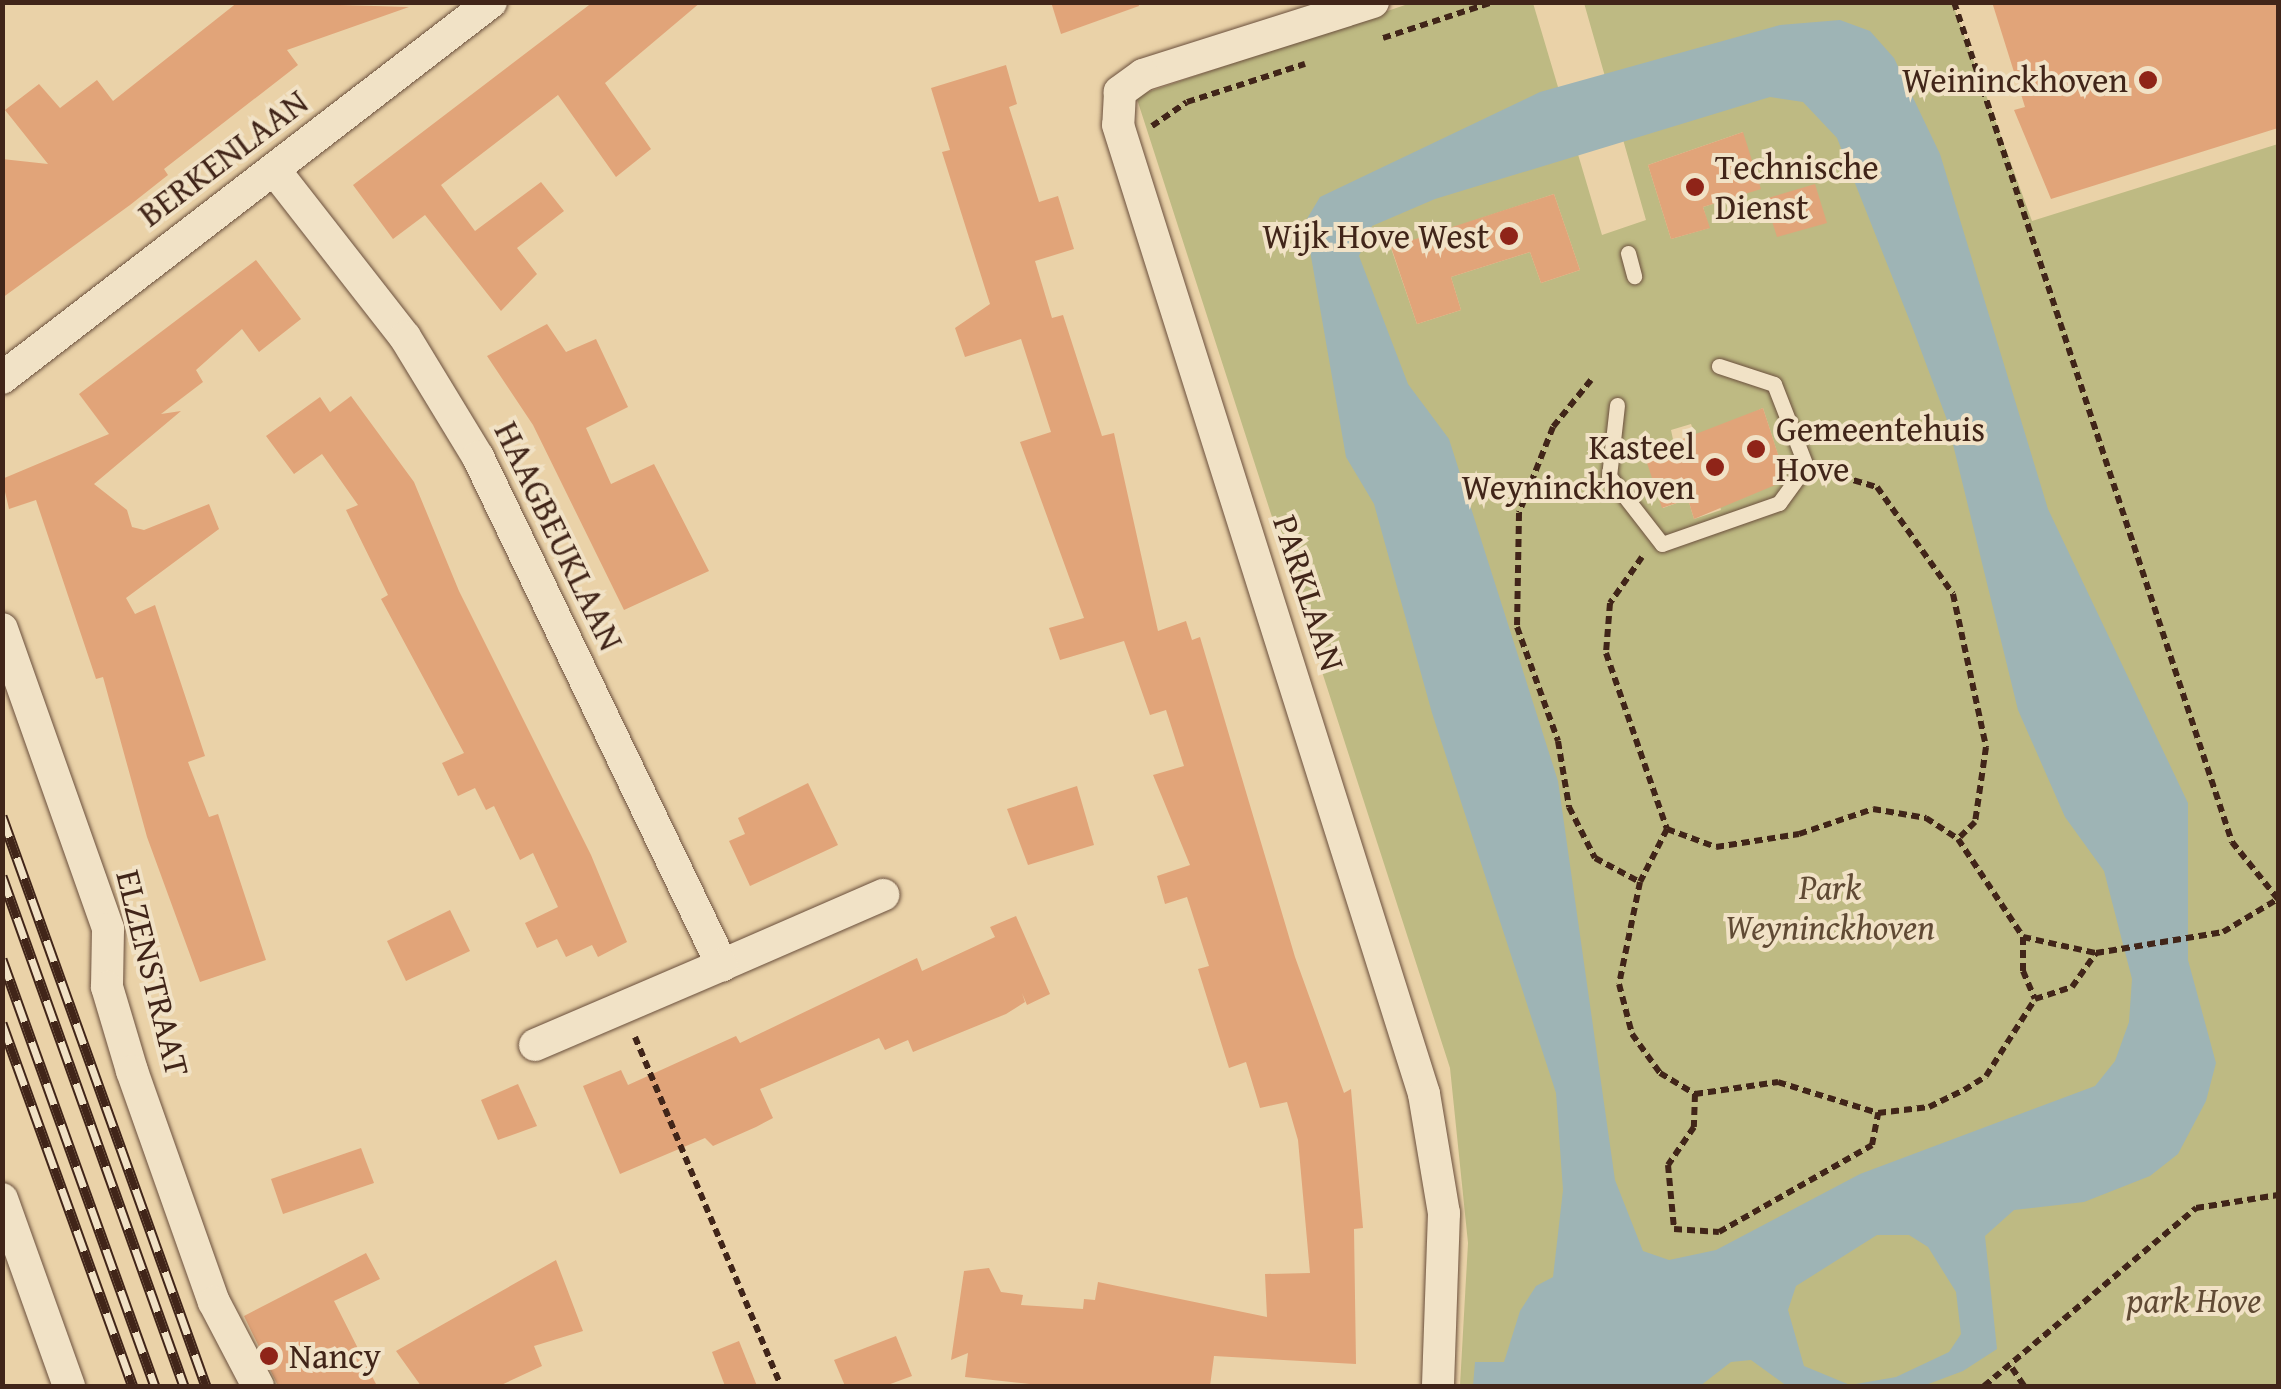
<!DOCTYPE html>
<html>
<head>
<meta charset="utf-8">
<style>
  body { margin:0 }
  #map { position:relative; width:2281px; height:1389px; overflow:hidden; background:#ead2a8; font-family:"Gentium Book Plus",serif }
  div>[style] { position:absolute }
  .green>* { inset:0; background:#beba83 }
  .water>* { inset:0; background:#9eb4b5 }
  .building>* { inset:0; background:#e1a479 }
  .path>* { height:6px; margin-top:-3px; transform-origin:0; background:repeating-linear-gradient(90deg,#412519 0 8px,transparent 0 13px) }
  .roads { filter:drop-shadow(0 0 2px #6b503d) drop-shadow(0 0 2px #6b503d) }
  .lane>* { height:15px; margin:-7.5px; padding:0 7.5px; transform-origin:7.5px; border-radius:7.5px; background:#f1e2c6 }
  .street>* { height:32px; margin:-16px; padding:0 16px; transform-origin:16px; border-radius:16px; background:#f1e2c6 }
  .rail>* { height:11px; margin-top:-5.5px; transform-origin:0; background:repeating-linear-gradient(90deg,#f1e2c6 0 22px,#412519 0 44px); box-sizing:border-box; border-block:2px solid #412519 }
  .dots>* { width:28px; height:28px; translate:-50% -50%; box-sizing:border-box; border:5px solid #f1e2c6; border-radius:50% }
  span { translate:-50% -50%; white-space:nowrap; text-align:center; line-height:1.15; -webkit-text-stroke:8px #f1e2c6; paint-order:stroke }
  .poi-label { font-size:35px; color:#412519 }
  .right { translate:-100% -50%; text-align:right }
  .left { translate:0 -50%; text-align:left }
  .street-label { font-size:35px; color:#412519 }
  .park-label { font-size:35px; color:#604a34; font-style:italic }
  .frame { position:absolute; inset:0; border:5px solid #412519; pointer-events:none }
</style>
</head>
<body>
<div id="map">
  <div class="green">
    <i style="clip-path:polygon(evenodd,1952px 2px,2032px 221px,2278px 144px,2278px 1386px,1460px 1386px,1468px 1243px,1450px 1068px,1136px 96px,1411px 3px,1533px 3px,1602px 235px,1646px 220px,1584px 3px,1952px 2px,1743px 132px,1738px 196px,1703px 207px,1709px 228px,1671px 239px,1648px 165px,1743px 132px,1952px 2px,1554px 194px,1580px 270px,1541px 283px,1530px 252px,1451px 277px,1461px 310px,1417px 324px,1391px 248px,1554px 194px,1952px 2px,1763px 408px,1786px 480px,1716px 492px,1721px 510px,1694px 519px,1688px 499px,1663px 508px,1645px 453px,1674px 444px,1671px 430px,1691px 424px,1696px 439px,1763px 408px)"></i>
  </div>
  <div class="water">
    <i style="clip-path:polygon(evenodd,1840px 20px,1870px 31px,1894px 58px,1940px 154px,2048px 509px,2188px 803px,2188px 960px,2216px 1063px,2206px 1101px,2178px 1154px,2150px 1176px,2084px 1202px,2014px 1210px,1985px 1236px,1997px 1349px,1963px 1371px,1923px 1386px,1787px 1386px,1751px 1360px,1731px 1362px,1700px 1386px,1473px 1386px,1475px 1362px,1504px 1362px,1520px 1311px,1536px 1286px,1553px 1277px,1563px 1190px,1556px 1093px,1432px 713px,1374px 504px,1346px 457px,1305px 222px,1320px 197px,1540px 92px,1780px 25px,1840px 20px,1770px 97px,1803px 102px,1837px 138px,1913px 329px,1947px 420px,2018px 710px,2065px 817px,2104px 871px,2132px 979px,2129px 1022px,2115px 1061px,2095px 1086px,1860px 1174px,1716px 1250px,1669px 1260px,1643px 1251px,1615px 1180px,1558px 781px,1449px 439px,1408px 384px,1359px 256px,1372px 226px,1435px 199px,1770px 97px,1840px 20px,1877px 1235px,1909px 1235px,1928px 1247px,1956px 1292px,1961px 1334px,1949px 1352px,1896px 1377px,1850px 1385px,1804px 1366px,1788px 1310px,1796px 1286px,1877px 1235px)"></i>
  </div>
  <div class="building">
    <i style="clip-path:polygon(238px 2px,409px 7px,287px 50px,298px 65px,164px 169px,168px 175px,130px 205px,2px 298px,2px 159px,48px 164px,5px 110px,39px 84px,60px 108px,97px 80px,113px 101px)"></i>
    <i style="clip-path:polygon(593px 2px,701px 2px,605px 83px,651px 149px,616px 177px,558px 95px,441px 185px,475px 231px,541px 182px,564px 211px,517px 248px,537px 274px,501px 311px,425px 215px,393px 239px,353px 185px)"></i>
    <i style="clip-path:polygon(1051px 2px,1138px 2px,1139px 6px,1061px 34px)"></i>
    <i style="clip-path:polygon(1992px 2px,2278px 2px,2278px 128px,2051px 199px,2014px 110px,2025px 107px)"></i>
    <i style="clip-path:polygon(1006px 65px,1017px 104px,1009px 107px,1039px 202px,1058px 196px,1074px 249px,1035px 261px,1052px 318px,1063px 315px,1102px 436px,1114px 433px,1158px 631px,1186px 621px,1192px 640px,1200px 637px,1295px 957px,1344px 1093px,1351px 1089px,1363px 1228px,1354px 1229px,1356px 1364px,1214px 1356px,1210px 1386px,1049px 1386px,965px 1377px,968px 1353px,951px 1360px,964px 1271px,989px 1268px,1001px 1292px,1023px 1295px,1021px 1305px,1083px 1309px,1084px 1299px,1095px 1300px,1098px 1282px,1267px 1317px,1265px 1274px,1310px 1273px,1298px 1140px,1287px 1102px,1260px 1108px,1246px 1062px,1229px 1068px,1198px 969px,1209px 966px,1187px 897px,1165px 904px,1157px 876px,1190px 865px,1153px 775px,1184px 766px,1166px 710px,1150px 715px,1124px 641px,1060px 660px,1049px 628px,1084px 618px,1020px 442px,1051px 432px,1021px 339px,965px 357px,955px 328px,990px 304px,942px 152px,950px 150px,931px 88px)"></i>
    <i style="clip-path:polygon(1743px 132px,1761px 189px,1703px 207px,1710px 228px,1671px 239px,1648px 165px)"></i>
    <i style="clip-path:polygon(1815px 184px,1827px 223px,1777px 237px,1765px 199px)"></i>
    <i style="clip-path:polygon(1554px 194px,1580px 270px,1541px 283px,1530px 252px,1451px 277px,1461px 310px,1417px 324px,1391px 247px)"></i>
    <i style="clip-path:polygon(256px 260px,301px 319px,259px 352px,242px 329px,196px 370px,203px 382px,161px 414px,181px 411px,94px 484px,127px 510px,132px 527px,144px 530px,209px 504px,219px 529px,126px 598px,135px 614px,155px 605px,205px 756px,188px 762px,209px 817px,218px 814px,266px 960px,200px 982px,147px 837px,103px 677px,96px 679px,36px 500px,9px 509px,2px 479px,109px 434px,79px 394px)"></i>
    <i style="clip-path:polygon(547px 324px,566px 352px,596px 339px,628px 407px,586px 428px,611px 484px,654px 464px,709px 571px,624px 610px,533px 425px,487px 356px)"></i>
    <i style="clip-path:polygon(351px 396px,414px 482px,459px 591px,591px 855px,627px 942px,598px 957px,592px 945px,566px 957px,557px 939px,537px 948px,525px 923px,558px 907px,533px 853px,520px 860px,494px 806px,486px 810px,475px 788px,458px 796px,442px 763px,464px 753px,381px 599px,388px 595px,346px 510px,358px 505px,322px 454px,294px 474px,266px 436px,320px 397px,330px 412px)"></i>
    <i style="clip-path:polygon(1763px 408px,1785px 476px,1780px 483px,1694px 519px,1688px 499px,1662px 508px,1644px 454px)"></i>
    <i style="clip-path:polygon(808px 783px,838px 845px,750px 886px,729px 841px,745px 834px,738px 818px)"></i>
    <i style="clip-path:polygon(1077px 786px,1094px 845px,1028px 865px,1007px 809px)"></i>
    <i style="clip-path:polygon(450px 910px,470px 951px,406px 981px,387px 941px)"></i>
    <i style="clip-path:polygon(1016px 916px,1050px 994px,1027px 1005px,1022px 993px,1025px 1002px,1006px 1014px,913px 1052px,908px 1040px,885px 1050px,879px 1038px,760px 1089px,773px 1118px,756px 1127px,713px 1146px,705px 1138px,620px 1174px,583px 1086px,621px 1070px,628px 1085px,736px 1036px,740px 1043px,917px 958px,922px 971px,995px 937px,990px 927px)"></i>
    <i style="clip-path:polygon(518px 1084px,537px 1126px,498px 1140px,481px 1100px)"></i>
    <i style="clip-path:polygon(361px 1148px,374px 1183px,283px 1214px,271px 1179px)"></i>
    <i style="clip-path:polygon(366px 1253px,380px 1279px,334px 1301px,377px 1386px,278px 1386px,244px 1316px)"></i>
    <i style="clip-path:polygon(556px 1260px,583px 1331px,534px 1346px,542px 1366px,499px 1386px,421px 1386px,396px 1351px)"></i>
    <i style="clip-path:polygon(896px 1336px,912px 1376px,885px 1386px,845px 1386px,834px 1360px)"></i>
    <i style="clip-path:polygon(739px 1341px,757px 1386px,725px 1386px,712px 1352px)"></i>
  </div>
  <div class="path">
    <i style="left:1954px;top:2px;width:885px;rotate:71.69deg"></i>
    <i style="left:2232px;top:842px;width:73px;rotate:51.1deg"></i>
    <i style="left:1383px;top:38px;width:116px;rotate:-18.1deg"></i>
    <i style="left:1152px;top:126px;width:42px;rotate:-34.4deg"></i>
    <i style="left:1187px;top:102px;width:124px;rotate:-17.9deg"></i>
    <i style="left:1591px;top:380px;width:60px;rotate:129deg"></i>
    <i style="left:1553px;top:427px;width:92px;rotate:111.6deg"></i>
    <i style="left:1519px;top:513px;width:114px;rotate:91deg"></i>
    <i style="left:1517px;top:627px;width:121px;rotate:70.2deg"></i>
    <i style="left:1558px;top:741px;width:67px;rotate:80.5deg"></i>
    <i style="left:1569px;top:807px;width:57px;rotate:63deg"></i>
    <i style="left:1595px;top:858px;width:51px;rotate:28.1deg"></i>
    <i style="left:1829px;top:473px;width:50px;rotate:16.3deg"></i>
    <i style="left:1877px;top:487px;width:131px;rotate:54.6deg"></i>
    <i style="left:1953px;top:594px;width:157px;rotate:77.8deg"></i>
    <i style="left:1986px;top:747px;width:76px;rotate:98.3deg"></i>
    <i style="left:1975px;top:822px;width:24px;rotate:135deg"></i>
    <i style="left:1642px;top:557px;width:56px;rotate:124.8deg"></i>
    <i style="left:1610px;top:603px;width:50px;rotate:94.6deg"></i>
    <i style="left:1606px;top:653px;width:186px;rotate:70.9deg"></i>
    <i style="left:1667px;top:829px;width:59px;rotate:117deg"></i>
    <i style="left:1640px;top:882px;width:104px;rotate:101.6deg"></i>
    <i style="left:1619px;top:984px;width:52px;rotate:75.4deg"></i>
    <i style="left:1632px;top:1034px;width:48px;rotate:54.3deg"></i>
    <i style="left:1660px;top:1073px;width:41px;rotate:31deg"></i>
    <i style="left:1695px;top:1094px;width:33px;rotate:92deg"></i>
    <i style="left:1694px;top:1127px;width:46px;rotate:124.4deg"></i>
    <i style="left:1668px;top:1165px;width:64px;rotate:84.6deg"></i>
    <i style="left:1674px;top:1229px;width:45px;rotate:3.8deg"></i>
    <i style="left:1719px;top:1232px;width:176px;rotate:-29.6deg"></i>
    <i style="left:1872px;top:1145px;width:33px;rotate:-79deg"></i>
    <i style="left:1878px;top:1113px;width:51px;rotate:-6.7deg"></i>
    <i style="left:1929px;top:1107px;width:39px;rotate:-26deg"></i>
    <i style="left:1964px;top:1090px;width:26px;rotate:-32deg"></i>
    <i style="left:1986px;top:1076px;width:91px;rotate:-57.5deg"></i>
    <i style="left:2035px;top:999px;width:39px;rotate:-18deg"></i>
    <i style="left:2072px;top:987px;width:42px;rotate:-54.8deg"></i>
    <i style="left:1667px;top:829px;width:52px;rotate:20.2deg"></i>
    <i style="left:1716px;top:847px;width:84px;rotate:-8.9deg"></i>
    <i style="left:1799px;top:834px;width:78px;rotate:-18.7deg"></i>
    <i style="left:1873px;top:809px;width:54px;rotate:9.6deg"></i>
    <i style="left:1926px;top:818px;width:38px;rotate:33deg"></i>
    <i style="left:1958px;top:839px;width:118px;rotate:56.4deg"></i>
    <i style="left:2023px;top:937px;width:75px;rotate:12.4deg"></i>
    <i style="left:2096px;top:953px;width:129px;rotate:-9.4deg"></i>
    <i style="left:2223px;top:932px;width:64px;rotate:-31deg"></i>
    <i style="left:2023px;top:937px;width:34px;rotate:90deg"></i>
    <i style="left:2023px;top:971px;width:30px;rotate:67deg"></i>
    <i style="left:635px;top:1037px;width:378px;rotate:67.3deg"></i>
    <i style="left:1695px;top:1094px;width:84px;rotate:-8.2deg"></i>
    <i style="left:1778px;top:1082px;width:105px;rotate:17.2deg"></i>
    <i style="left:2012px;top:1368px;width:22px;rotate:56deg"></i>
    <i style="left:1984px;top:1386px;width:277px;rotate:-40deg"></i>
    <i style="left:2196px;top:1208px;width:83px;rotate:-9deg"></i>
  </div>
  <div class="roads">
    <div class="lane">
      <i style="left:1628px;top:253px;width:24px;rotate:75deg"></i>
      <i style="left:1617px;top:405px;width:71px;rotate:96.4deg"></i>
      <i style="left:1609px;top:476px;width:86px;rotate:52.1deg"></i>
      <i style="left:1662px;top:544px;width:124px;rotate:-19.3deg"></i>
      <i style="left:1779px;top:503px;width:46px;rotate:-53.9deg"></i>
      <i style="left:1806px;top:466px;width:88px;rotate:-111.3deg"></i>
      <i style="left:1774px;top:384px;width:58px;rotate:-161.9deg"></i>
    </div>
    <div class="street">
      <i style="left:1373px;top:2px;width:241px;rotate:162.4deg"></i>
      <i style="left:1143px;top:75px;width:29px;rotate:144deg"></i>
      <i style="left:1120px;top:92px;width:33px;rotate:93deg"></i>
      <i style="left:1118px;top:125px;width:1016px;rotate:72.47deg"></i>
      <i style="left:1424px;top:1094px;width:121px;rotate:80.5deg"></i>
      <i style="left:1444px;top:1213px;width:173px;rotate:92deg"></i>
      <i style="left:276px;top:172px;width:209px;rotate:52deg"></i>
      <i style="left:405px;top:337px;width:140px;rotate:58.7deg"></i>
      <i style="left:478px;top:457px;width:564px;rotate:64.34deg"></i>
      <i style="left:722px;top:965px;width:176px;rotate:-23.5deg"></i>
      <i style="left:2px;top:378px;width:617px;rotate:-37.56deg"></i>
      <i style="left:2px;top:629px;width:318px;rotate:70.5deg"></i>
      <i style="left:108px;top:929px;width:58px;rotate:91deg"></i>
      <i style="left:107px;top:987px;width:88px;rotate:73.4deg"></i>
      <i style="left:132px;top:1071px;width:245px;rotate:70.5deg"></i>
      <i style="left:214px;top:1302px;width:95px;rotate:62.4deg"></i>
      <i style="left:535px;top:1045px;width:203px;rotate:-23.2deg"></i>
      <i style="left:2px;top:1199px;width:199px;rotate:70.3deg"></i>
    </div>
  </div>
  <div class="rail">
    <i style="left:2px;top:816px;width:605px;rotate:70.31deg"></i>
    <i style="left:2px;top:876px;width:542px;rotate:70.36deg"></i>
    <i style="left:2px;top:959px;width:454px;rotate:70.3deg"></i>
    <i style="left:2px;top:1023px;width:386px;rotate:70.2deg"></i>
  </div>
  <div class="dots">
    <i style="left:2148px;top:80px;background:#8f2418"></i>
    <i style="left:1695px;top:187px;background:#8f2418"></i>
    <i style="left:1509px;top:236px;background:#8f2418"></i>
    <i style="left:1756px;top:449px;background:#8f2418"></i>
    <i style="left:1715px;top:467px;background:#8f2418"></i>
    <i style="left:269px;top:1356px;background:#8f2418"></i>
  </div>
  <div class="poi-label">
    <span class="right" style="left:2128px;top:80px">Weininckhoven</span>
    <span class="left" style="left:1715px;top:187px">Technische<br>Dienst</span>
    <span class="right" style="left:1489px;top:236px">Wijk Hove West</span>
    <span class="left" style="left:1776px;top:449px">Gemeentehuis<br>Hove</span>
    <span class="right" style="left:1695px;top:467px">Kasteel<br>Weyninckhoven</span>
    <span class="left" style="left:289px;top:1356px">Nancy</span>
  </div>
  <div class="street-label">
    <span style="left:223px;top:158px;rotate:-37deg">BERKENLAAN</span>
    <span style="left:559px;top:536px;rotate:64deg">HAAGBEUKLAAN</span>
    <span style="left:1309px;top:593px;rotate:72deg">PARKLAAN</span>
    <span style="left:153px;top:973px;rotate:76deg">ELZENSTRAAT</span>
  </div>
  <div class="park-label">
    <span style="left:1830px;top:907px">Park<br>Weyninckhoven</span>
    <span style="left:2194px;top:1300px">park Hove</span>
  </div>
  <div class="frame"></div>
</div>
</body>
</html>
